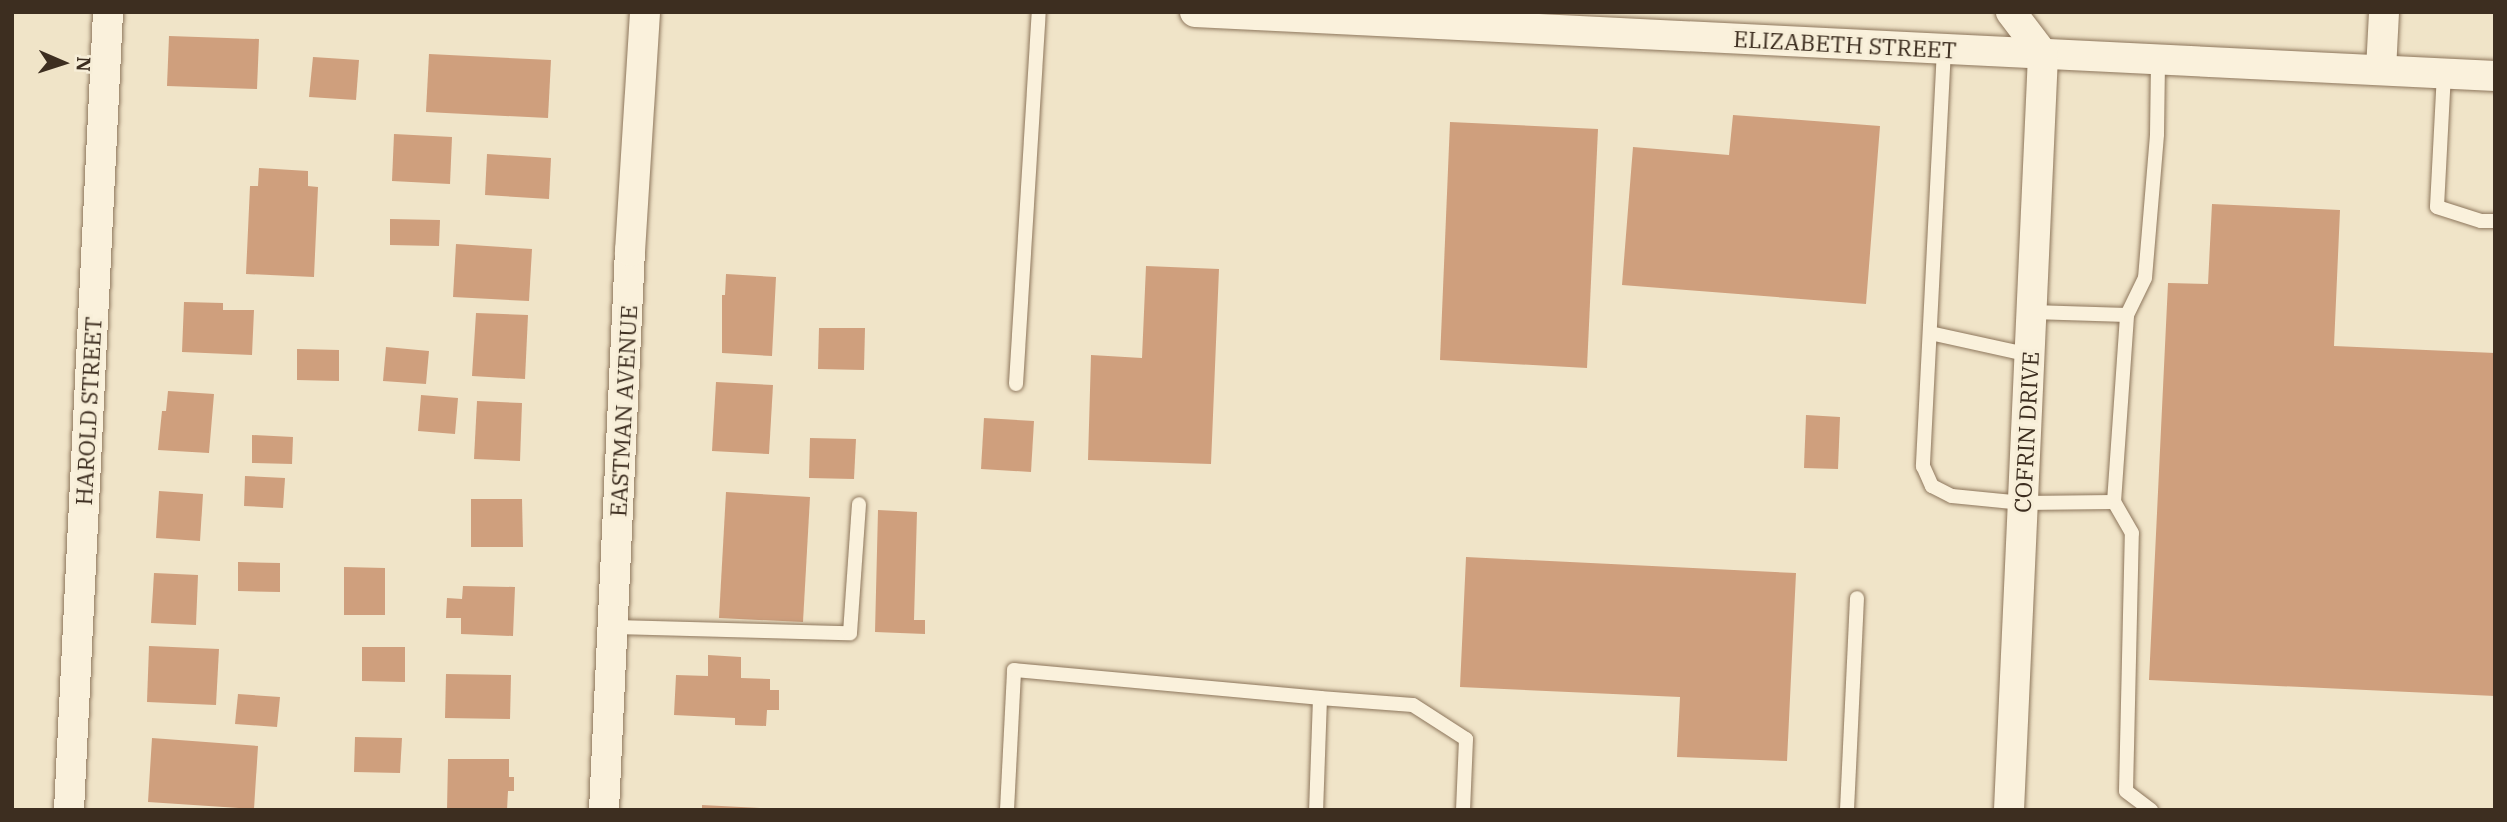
<!DOCTYPE html>
<html>
<head>
<meta charset="utf-8">
<style>
  body { margin:0 }
  #map { position:relative; width:2507px; height:822px; overflow:hidden; background:#f0e4c8; font-family:"IBM Plex Serif",serif }
  div>[style] { position:absolute }
  .building>* { inset:0; background:#cf9f7d }
  .roads { filter:drop-shadow(0 0 2px #8d765c) drop-shadow(0 0 2px #8d765c) }
  .service>* { height:14px; margin:-7px; padding:0 7px; transform-origin:7px; border-radius:7px; background:#faf1dc }
  .minor>* { height:30px; margin:-15px; padding:0 15px; transform-origin:15px; border-radius:15px; background:#faf1dc }
  span { translate:-50% -50%; white-space:nowrap; text-align:center; line-height:1.15; -webkit-text-stroke:6px #f7eed8; paint-order:stroke }
  .street-label { font-size:23px; color:#3d2e20 }
  .frame { position:absolute; inset:0; border:14px solid #3d2e20; pointer-events:none }
  .north { position:absolute; left:28px; top:28px; width:70px; height:70px; -webkit-text-stroke:5px #f7eed8; paint-order:stroke; rotate:93deg; font-size:19px; font-weight:700; line-height:28px; text-align:center; color:#3d2e20 }
  .north::after { content:''; display:block; margin:auto; width:24px; height:32px; background:#3d2e20; clip-path:polygon(50% 0,100% 100%,50% 72%,0 100%) }
</style>
</head>
<body>
<div id="map">
  <div class="building">
    <i style="clip-path:polygon(169px 36px,259px 39px,257px 89px,167px 86px)"></i>
    <i style="clip-path:polygon(429px 54px,551px 60px,548px 118px,426px 112px)"></i>
    <i style="clip-path:polygon(313px 57px,359px 60px,356px 100px,309px 97px)"></i>
    <i style="clip-path:polygon(1733px 115px,1880px 126px,1866px 304px,1622px 285px,1633px 147px,1729px 155px)"></i>
    <i style="clip-path:polygon(1450px 122px,1598px 129px,1587px 368px,1440px 360px)"></i>
    <i style="clip-path:polygon(394px 134px,452px 137px,450px 184px,392px 181px)"></i>
    <i style="clip-path:polygon(487px 154px,551px 158px,549px 199px,485px 195px)"></i>
    <i style="clip-path:polygon(259px 168px,308px 171px,308px 186px,318px 187px,314px 277px,246px 274px,250px 186px,258px 186px)"></i>
    <i style="clip-path:polygon(2212px 204px,2340px 210px,2334px 346px,2495px 353px,2495px 696px,2149px 680px,2168px 283px,2208px 284px)"></i>
    <i style="clip-path:polygon(390px 219px,440px 220px,439px 246px,390px 245px)"></i>
    <i style="clip-path:polygon(456px 244px,532px 249px,529px 301px,453px 297px)"></i>
    <i style="clip-path:polygon(1146px 266px,1219px 269px,1211px 464px,1088px 460px,1091px 355px,1142px 358px)"></i>
    <i style="clip-path:polygon(726px 274px,776px 277px,772px 356px,722px 353px,722px 295px,725px 295px)"></i>
    <i style="clip-path:polygon(184px 302px,223px 303px,223px 310px,254px 310px,252px 355px,182px 352px)"></i>
    <i style="clip-path:polygon(476px 313px,528px 315px,525px 379px,472px 376px)"></i>
    <i style="clip-path:polygon(819px 328px,865px 328px,864px 370px,818px 369px)"></i>
    <i style="clip-path:polygon(386px 347px,429px 351px,426px 384px,383px 381px)"></i>
    <i style="clip-path:polygon(297px 349px,339px 350px,339px 381px,297px 380px)"></i>
    <i style="clip-path:polygon(716px 382px,773px 385px,769px 454px,712px 451px)"></i>
    <i style="clip-path:polygon(168px 391px,214px 394px,209px 453px,158px 450px,162px 411px,166px 411px)"></i>
    <i style="clip-path:polygon(421px 395px,458px 398px,455px 434px,418px 431px)"></i>
    <i style="clip-path:polygon(477px 401px,522px 403px,520px 461px,474px 459px)"></i>
    <i style="clip-path:polygon(1806px 415px,1840px 417px,1838px 469px,1804px 468px)"></i>
    <i style="clip-path:polygon(984px 418px,1034px 421px,1031px 472px,981px 469px)"></i>
    <i style="clip-path:polygon(252px 435px,293px 437px,292px 464px,252px 463px)"></i>
    <i style="clip-path:polygon(810px 438px,856px 439px,854px 479px,809px 478px)"></i>
    <i style="clip-path:polygon(245px 476px,285px 478px,283px 508px,244px 506px)"></i>
    <i style="clip-path:polygon(159px 491px,203px 494px,200px 541px,156px 538px)"></i>
    <i style="clip-path:polygon(726px 492px,810px 497px,803px 622px,719px 618px)"></i>
    <i style="clip-path:polygon(471px 499px,522px 499px,523px 547px,471px 547px)"></i>
    <i style="clip-path:polygon(878px 510px,917px 512px,914px 620px,925px 620px,925px 634px,875px 632px)"></i>
    <i style="clip-path:polygon(1466px 557px,1796px 573px,1787px 761px,1677px 757px,1680px 697px,1460px 687px)"></i>
    <i style="clip-path:polygon(238px 562px,280px 563px,280px 592px,238px 591px)"></i>
    <i style="clip-path:polygon(344px 567px,385px 568px,385px 615px,344px 615px)"></i>
    <i style="clip-path:polygon(154px 573px,198px 575px,196px 625px,151px 623px)"></i>
    <i style="clip-path:polygon(463px 586px,515px 587px,513px 636px,461px 634px,461px 618px,446px 618px,447px 598px,462px 599px)"></i>
    <i style="clip-path:polygon(149px 646px,219px 649px,216px 705px,147px 702px)"></i>
    <i style="clip-path:polygon(362px 647px,405px 647px,405px 682px,362px 681px)"></i>
    <i style="clip-path:polygon(708px 655px,741px 657px,741px 678px,770px 679px,770px 690px,779px 690px,779px 710px,767px 710px,766px 726px,735px 725px,735px 718px,674px 715px,676px 675px,708px 676px)"></i>
    <i style="clip-path:polygon(446px 674px,511px 675px,510px 719px,445px 718px)"></i>
    <i style="clip-path:polygon(238px 694px,280px 697px,277px 727px,235px 724px)"></i>
    <i style="clip-path:polygon(355px 737px,402px 738px,400px 773px,354px 772px)"></i>
    <i style="clip-path:polygon(152px 738px,258px 746px,254px 809px,148px 802px)"></i>
    <i style="clip-path:polygon(448px 759px,509px 759px,509px 777px,514px 777px,514px 791px,508px 791px,507px 810px,447px 810px)"></i>
    <i style="clip-path:polygon(702px 805px,760px 808px,760px 810px,702px 810px)"></i>
  </div>
  <div class="roads">
    <div class="service">
      <i style="left:1944px;top:49px;width:418px;rotate:92.9deg"></i>
      <i style="left:1923px;top:466px;width:22px;rotate:66deg"></i>
      <i style="left:1932px;top:486px;width:22px;rotate:27deg"></i>
      <i style="left:1952px;top:496px;width:71px;rotate:5.6deg"></i>
      <i style="left:2023px;top:503px;width:91px;rotate:-0.6deg"></i>
      <i style="left:2444px;top:73px;width:134px;rotate:93deg"></i>
      <i style="left:2437px;top:207px;width:46px;rotate:17.7deg"></i>
      <i style="left:2481px;top:221px;width:14px"></i>
      <i style="left:2032px;top:312px;width:95px;rotate:1.8deg"></i>
      <i style="left:1930px;top:333px;width:102px;rotate:12.4deg"></i>
      <i style="left:1016px;top:384px;width:373px;rotate:-86.5deg"></i>
      <i style="left:613px;top:627px;width:237px;rotate:1.5deg"></i>
      <i style="left:850px;top:633px;width:129px;rotate:-86deg"></i>
      <i style="left:1320px;top:698px;width:93px;rotate:4.3deg"></i>
      <i style="left:1413px;top:705px;width:63px;rotate:32.7deg"></i>
      <i style="left:1466px;top:739px;width:71px;rotate:92.4deg"></i>
      <i style="left:1007px;top:810px;width:140px;rotate:-87.1deg"></i>
      <i style="left:1014px;top:670px;width:307px;rotate:5.2deg"></i>
      <i style="left:1320px;top:698px;width:112px;rotate:92deg"></i>
      <i style="left:1847px;top:810px;width:212px;rotate:-87.3deg"></i>
      <i style="left:2151px;top:810px;width:31px;rotate:-143deg"></i>
      <i style="left:2126px;top:791px;width:258px;rotate:-88.7deg"></i>
      <i style="left:2132px;top:533px;width:36px;rotate:-120deg"></i>
      <i style="left:2114px;top:502px;width:187px;rotate:-86deg"></i>
      <i style="left:2127px;top:315px;width:41px;rotate:-64.1deg"></i>
      <i style="left:2145px;top:278px;width:144px;rotate:-85.2deg"></i>
      <i style="left:2157px;top:134px;width:74px;rotate:-89.2deg"></i>
    </div>
    <div class="minor">
      <i style="left:1195px;top:12px;width:1302px;rotate:2.82deg"></i>
      <i style="left:2381px;top:70px;width:58px;rotate:-87deg"></i>
      <i style="left:69px;top:810px;width:799px;rotate:-87.2deg"></i>
      <i style="left:604px;top:810px;width:560px;rotate:-87.34deg"></i>
      <i style="left:630px;top:251px;width:239px;rotate:-86.4deg"></i>
      <i style="left:2009px;top:810px;width:757px;rotate:-87.42deg"></i>
      <i style="left:2043px;top:54px;width:53px;rotate:-127.3deg"></i>
    </div>
  </div>
  <div class="street-label">
    <span style="left:1845px;top:44px;rotate:3deg">ELIZABETH STREET</span>
    <span style="left:88px;top:411px;rotate:-87deg">HAROLD STREET</span>
    <span style="left:623px;top:411px;rotate:-87deg">EASTMAN AVENUE</span>
    <span style="left:2026px;top:432px;rotate:-87deg">COFRIN DRIVE</span>
  </div>
  <div class="frame"></div>
  <div class="north">N</div>
</div>
</body>
</html>
